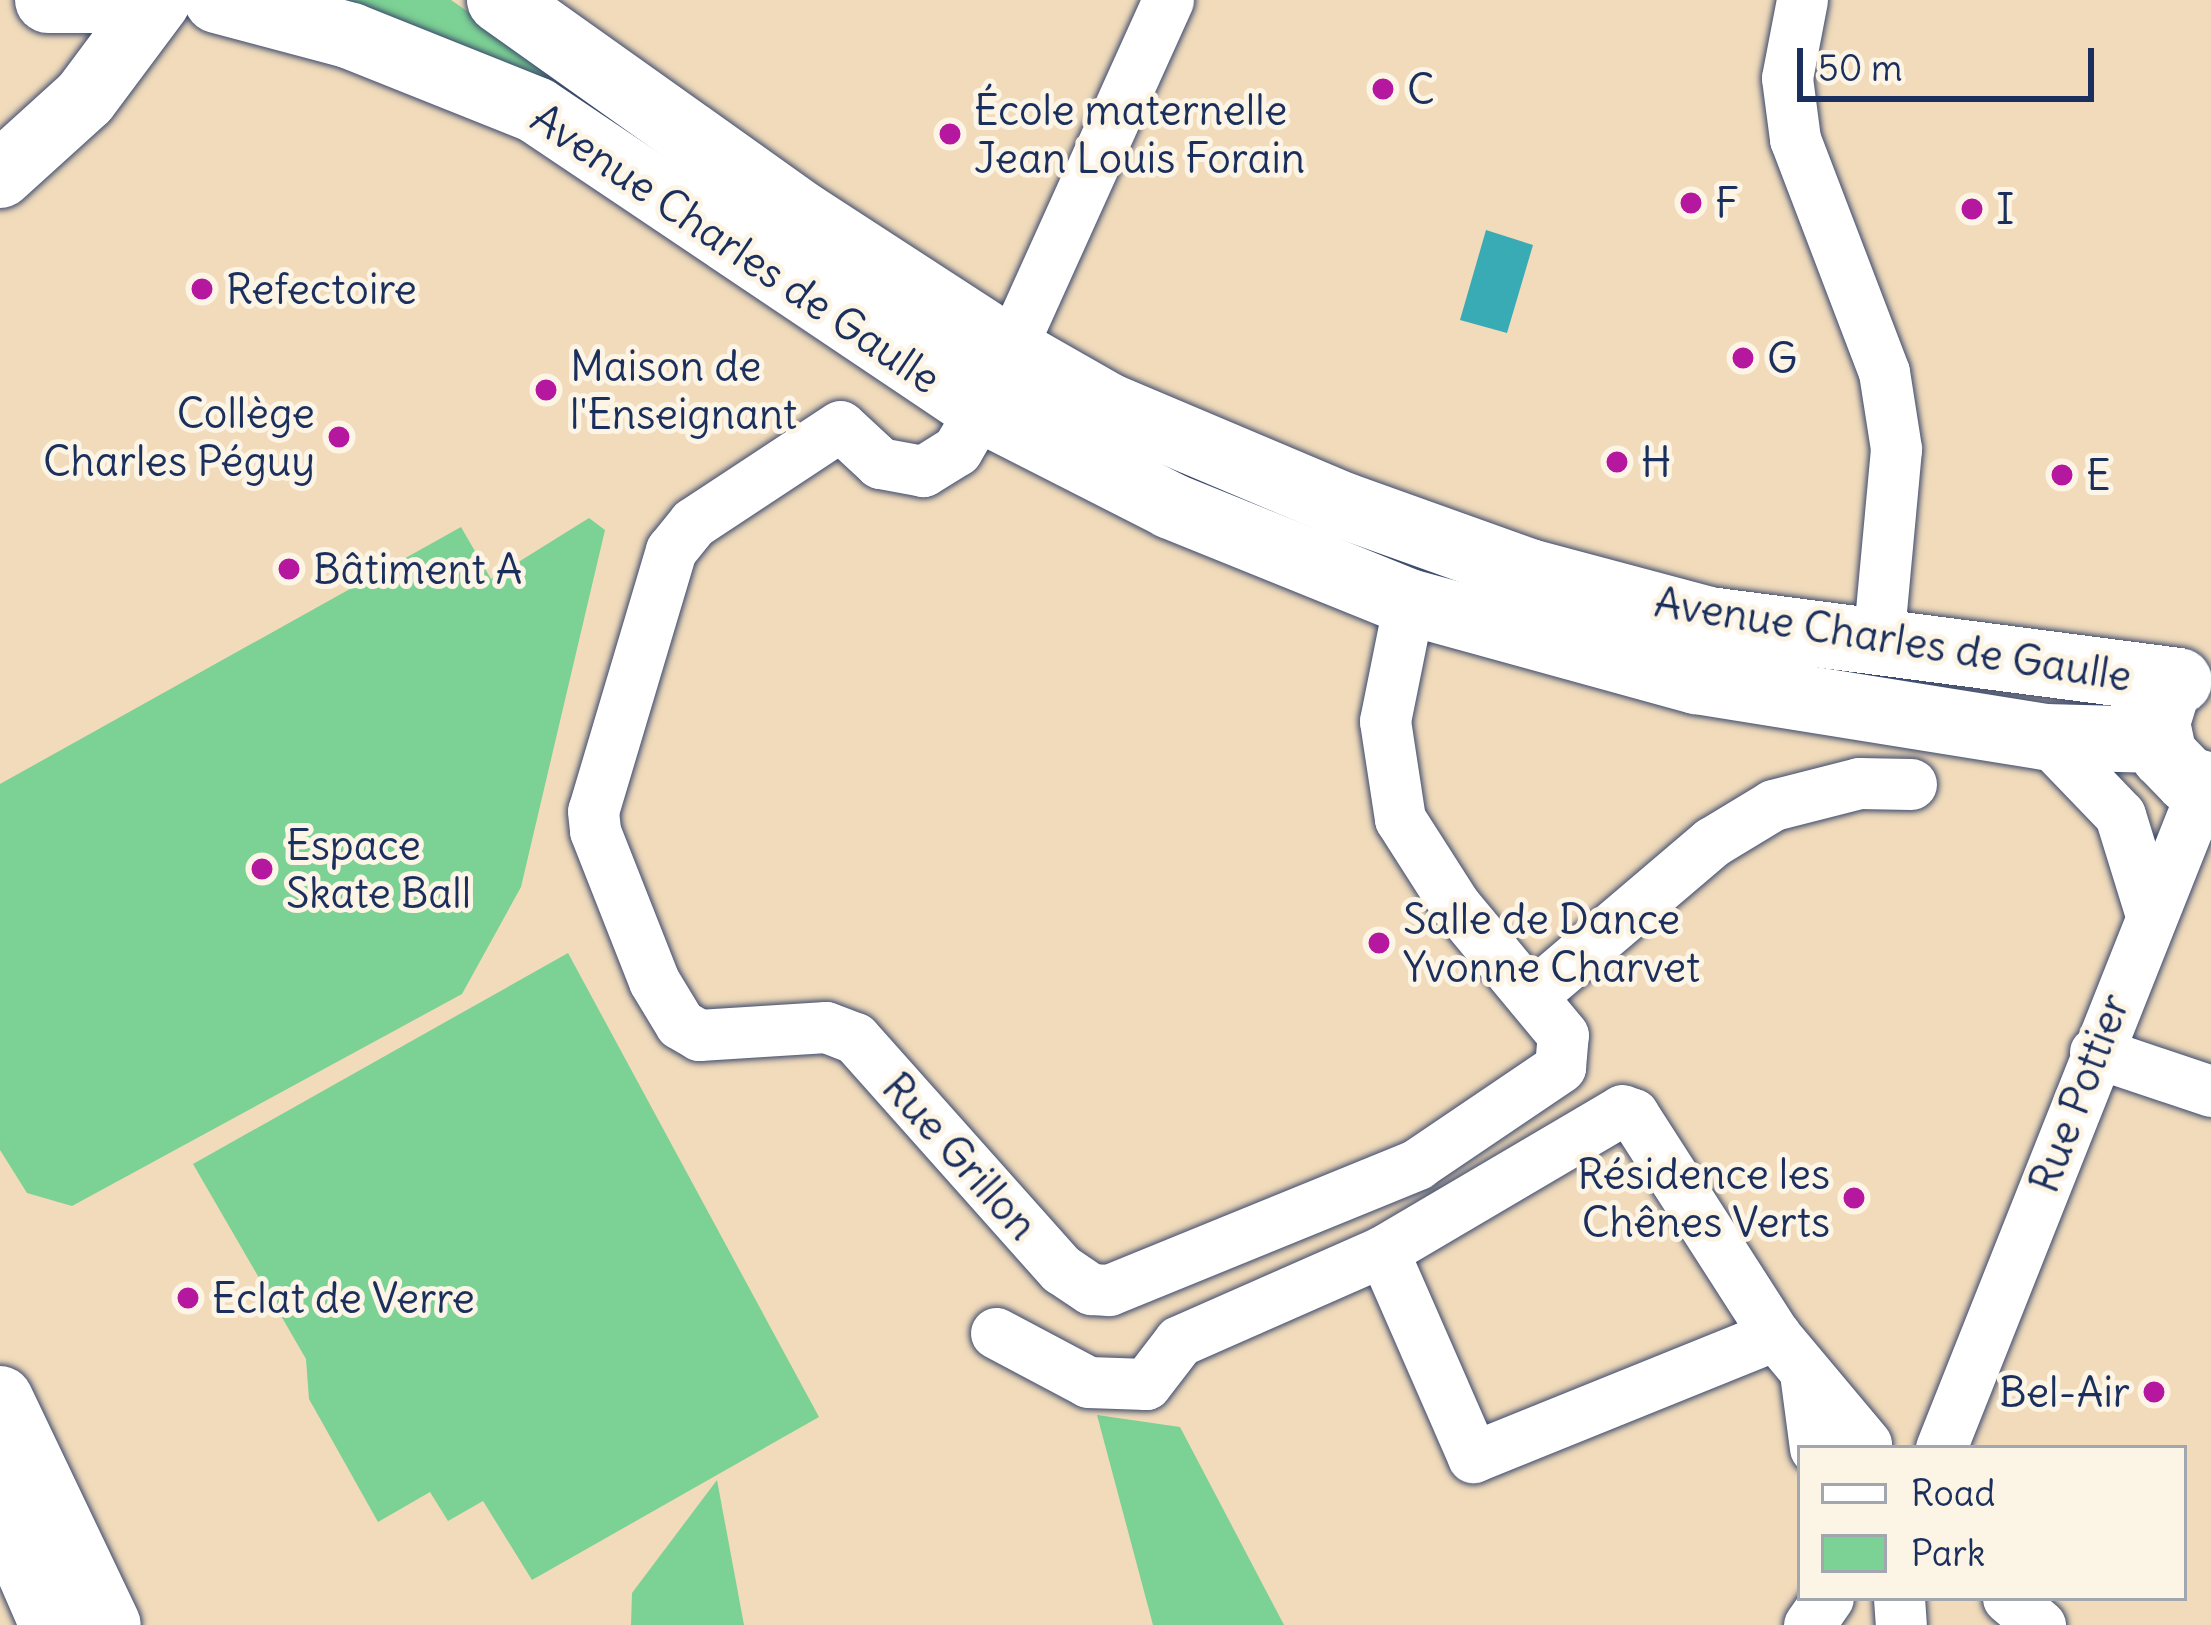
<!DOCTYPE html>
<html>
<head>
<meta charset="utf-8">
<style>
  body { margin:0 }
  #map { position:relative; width:2211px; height:1625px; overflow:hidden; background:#f1dbbb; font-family:Delius,sans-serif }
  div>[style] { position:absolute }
  .green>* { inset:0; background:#7cd194 }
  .water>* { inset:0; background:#39abb4 }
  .roads { filter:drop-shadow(0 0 3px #3b496c) drop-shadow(0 0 3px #3b496c) }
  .minor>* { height:51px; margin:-25.5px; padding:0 25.5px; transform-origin:25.5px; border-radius:25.5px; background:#fff }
  .major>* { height:66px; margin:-33px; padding:0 33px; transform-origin:33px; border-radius:33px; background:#fff }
  .dots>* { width:33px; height:33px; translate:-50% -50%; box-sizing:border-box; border:6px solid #fcf5e5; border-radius:50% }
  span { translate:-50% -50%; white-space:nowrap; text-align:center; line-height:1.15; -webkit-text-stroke:10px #fcf5e5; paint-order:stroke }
  .poi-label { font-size:42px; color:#1b2f5e }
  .left { translate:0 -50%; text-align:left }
  .right { translate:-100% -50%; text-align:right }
  .street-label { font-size:42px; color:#1b2f5e }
  .legend { position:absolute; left:1797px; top:1445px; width:390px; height:156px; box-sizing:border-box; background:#fcf5e5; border:3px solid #a2a6af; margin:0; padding:15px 21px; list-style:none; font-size:36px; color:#1b2f5e }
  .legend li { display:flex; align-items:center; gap:24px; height:60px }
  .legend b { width:60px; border:3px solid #a2a6af }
  .scale { position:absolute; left:1797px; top:48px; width:297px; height:54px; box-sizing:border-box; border:6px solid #1b2f5e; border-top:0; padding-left:15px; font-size:36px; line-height:42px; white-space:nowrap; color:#1b2f5e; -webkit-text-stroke:9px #fcf5e5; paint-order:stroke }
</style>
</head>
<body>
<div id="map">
  <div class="green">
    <i style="clip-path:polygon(285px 0,451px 0,956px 349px)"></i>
    <i style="clip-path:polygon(589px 518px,605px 530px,521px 887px,462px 994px,72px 1206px,27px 1193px,0 1150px,0 784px,461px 527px,491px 579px)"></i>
    <i style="clip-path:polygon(568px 953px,819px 1417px,532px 1580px,483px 1501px,448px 1521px,430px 1492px,378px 1522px,309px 1399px,306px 1359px,193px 1164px)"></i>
    <i style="clip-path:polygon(1097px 1415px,1180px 1427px,1284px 1625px,1153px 1625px)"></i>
    <i style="clip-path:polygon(717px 1480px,744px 1625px,631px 1625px,632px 1593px)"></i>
  </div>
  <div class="water">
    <i style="clip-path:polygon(1486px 230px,1533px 245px,1507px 333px,1460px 320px)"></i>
  </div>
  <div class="roads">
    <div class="minor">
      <i style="left:1802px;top:0;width:79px;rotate:100.9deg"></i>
      <i style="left:1787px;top:78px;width:62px;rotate:82.5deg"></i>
      <i style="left:1795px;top:139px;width:249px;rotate:69.1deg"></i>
      <i style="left:1884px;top:372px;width:78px;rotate:81.1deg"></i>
      <i style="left:1896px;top:449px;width:196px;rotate:95.3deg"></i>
      <i style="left:1010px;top:350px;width:384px;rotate:-65.7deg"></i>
      <i style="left:981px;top:409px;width:48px;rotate:120.3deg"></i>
      <i style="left:957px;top:450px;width:40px;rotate:148deg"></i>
      <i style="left:923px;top:471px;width:44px;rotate:-169.5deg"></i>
      <i style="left:880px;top:463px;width:54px;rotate:-137.2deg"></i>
      <i style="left:840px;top:426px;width:176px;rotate:146.6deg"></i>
      <i style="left:693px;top:523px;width:35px;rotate:129deg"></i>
      <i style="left:671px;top:550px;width:272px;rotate:106.6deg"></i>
      <i style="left:593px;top:811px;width:20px;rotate:84deg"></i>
      <i style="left:595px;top:831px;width:161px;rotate:68.5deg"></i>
      <i style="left:654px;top:981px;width:50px;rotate:58.8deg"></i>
      <i style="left:680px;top:1024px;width:22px;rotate:30deg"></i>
      <i style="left:699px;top:1035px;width:127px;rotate:-3.6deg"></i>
      <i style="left:826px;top:1027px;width:31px;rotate:21deg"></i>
      <i style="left:855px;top:1038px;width:310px;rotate:48.3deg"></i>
      <i style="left:1061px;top:1269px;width:36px;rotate:34deg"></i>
      <i style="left:1091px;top:1289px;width:18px;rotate:3deg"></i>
      <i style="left:1109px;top:1290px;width:333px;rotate:-22.2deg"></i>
      <i style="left:1417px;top:1164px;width:173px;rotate:-34.1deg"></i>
      <i style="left:1560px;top:1067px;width:32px;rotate:-85deg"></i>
      <i style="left:1563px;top:1035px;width:169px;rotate:-129.7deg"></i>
      <i style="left:1455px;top:905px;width:102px;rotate:-122.6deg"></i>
      <i style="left:1400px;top:819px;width:99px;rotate:-98.7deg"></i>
      <i style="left:1385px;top:721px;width:121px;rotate:-78.6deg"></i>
      <i style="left:2045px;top:737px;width:108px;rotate:46.1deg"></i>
      <i style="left:2120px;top:815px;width:102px;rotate:72.8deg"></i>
      <i style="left:1531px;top:996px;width:238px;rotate:-40.4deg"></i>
      <i style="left:1712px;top:842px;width:71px;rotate:-31.2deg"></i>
      <i style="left:1773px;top:805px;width:89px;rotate:-14.3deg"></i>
      <i style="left:1859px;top:783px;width:52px;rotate:1.1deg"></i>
      <i style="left:2095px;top:1052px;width:122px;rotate:18.6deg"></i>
      <i style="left:1383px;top:1251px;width:225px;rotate:66.4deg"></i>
      <i style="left:1473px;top:1457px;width:326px;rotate:-22deg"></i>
      <i style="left:996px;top:1333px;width:104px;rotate:28deg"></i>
      <i style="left:1088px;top:1382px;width:58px;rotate:2deg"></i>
      <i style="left:1146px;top:1384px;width:54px;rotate:-52.5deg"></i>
      <i style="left:1179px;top:1341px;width:223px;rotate:-23.8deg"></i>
      <i style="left:1383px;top:1251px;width:277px;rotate:-30.5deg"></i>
      <i style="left:1622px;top:1110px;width:12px;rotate:20deg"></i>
      <i style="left:1633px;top:1114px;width:263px;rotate:57.3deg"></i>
      <i style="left:1775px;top:1335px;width:142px;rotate:50.1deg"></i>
      <i style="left:1805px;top:1373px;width:76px;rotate:82.4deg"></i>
      <i style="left:1941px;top:1448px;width:712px;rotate:-68.33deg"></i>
      <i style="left:1899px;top:1598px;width:27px;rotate:86deg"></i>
      <i style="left:2008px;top:1598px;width:42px;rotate:40.2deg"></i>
      <i style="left:1809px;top:1625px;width:33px;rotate:-55deg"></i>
    </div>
    <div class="major">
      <i style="left:48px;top:0;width:86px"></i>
      <i style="left:217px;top:0;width:139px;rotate:15deg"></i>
      <i style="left:351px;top:36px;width:199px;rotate:21.8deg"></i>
      <i style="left:536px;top:110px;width:536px;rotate:33.9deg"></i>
      <i style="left:981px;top:409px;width:213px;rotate:27deg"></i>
      <i style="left:1171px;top:506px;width:257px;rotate:22deg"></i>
      <i style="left:1409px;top:602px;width:298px;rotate:15.4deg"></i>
      <i style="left:1696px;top:681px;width:353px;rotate:9.1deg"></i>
      <i style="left:2045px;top:737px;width:113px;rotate:1.5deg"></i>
      <i style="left:500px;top:0;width:373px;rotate:35.4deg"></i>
      <i style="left:804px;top:216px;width:246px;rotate:33deg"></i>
      <i style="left:1010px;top:350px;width:113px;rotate:29.7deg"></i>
      <i style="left:1108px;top:406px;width:257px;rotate:22.9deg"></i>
      <i style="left:1345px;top:506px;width:195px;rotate:19.7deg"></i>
      <i style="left:1529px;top:572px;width:186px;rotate:14.9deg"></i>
      <i style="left:1709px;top:620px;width:474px;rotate:7.4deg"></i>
      <i style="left:0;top:175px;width:115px;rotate:-42.2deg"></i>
      <i style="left:85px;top:98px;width:122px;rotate:-53.3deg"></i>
      <i style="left:2164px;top:700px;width:24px;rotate:107deg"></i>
      <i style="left:2157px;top:723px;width:33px;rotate:78deg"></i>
      <i style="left:2164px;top:755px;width:35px;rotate:46deg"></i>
      <i style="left:2188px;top:780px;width:24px;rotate:15deg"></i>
      <i style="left:0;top:1399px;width:250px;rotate:64.5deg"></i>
      <i style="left:0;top:1503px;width:133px;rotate:66.5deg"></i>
    </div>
  </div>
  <div class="dots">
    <i style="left:1383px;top:89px;background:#b5179e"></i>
    <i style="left:950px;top:134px;background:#b5179e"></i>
    <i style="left:1691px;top:203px;background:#b5179e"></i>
    <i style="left:1972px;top:209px;background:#b5179e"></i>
    <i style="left:202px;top:289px;background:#b5179e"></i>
    <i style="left:1743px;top:358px;background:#b5179e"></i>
    <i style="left:546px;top:390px;background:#b5179e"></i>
    <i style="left:339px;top:437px;background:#b5179e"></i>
    <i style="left:1617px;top:462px;background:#b5179e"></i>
    <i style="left:2062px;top:475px;background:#b5179e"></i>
    <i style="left:289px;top:569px;background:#b5179e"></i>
    <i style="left:262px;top:869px;background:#b5179e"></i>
    <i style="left:1379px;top:943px;background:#b5179e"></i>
    <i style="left:1854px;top:1198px;background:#b5179e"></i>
    <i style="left:188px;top:1298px;background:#b5179e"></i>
    <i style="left:2154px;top:1392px;background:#b5179e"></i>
  </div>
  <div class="poi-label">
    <span class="left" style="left:1407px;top:89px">C</span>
    <span class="left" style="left:974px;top:134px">École maternelle<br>Jean Louis Forain</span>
    <span class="left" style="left:1715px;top:203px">F</span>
    <span class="left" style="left:1996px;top:209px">I</span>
    <span class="left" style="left:226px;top:289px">Refectoire</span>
    <span class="left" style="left:1767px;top:358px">G</span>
    <span class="left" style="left:570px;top:390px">Maison de<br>l'Enseignant</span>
    <span class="right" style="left:315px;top:437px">Collège<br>Charles Péguy</span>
    <span class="left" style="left:1641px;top:462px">H</span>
    <span class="left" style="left:2086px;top:475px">E</span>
    <span class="left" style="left:313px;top:569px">Bâtiment A</span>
    <span class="left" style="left:286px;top:869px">Espace<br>Skate Ball</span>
    <span class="left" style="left:1403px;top:943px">Salle de Dance<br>Yvonne Charvet</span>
    <span class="right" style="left:1830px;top:1198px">Résidence les<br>Chênes Verts</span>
    <span class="left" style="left:212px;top:1298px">Eclat de Verre</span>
    <span class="right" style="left:2130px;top:1392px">Bel-Air</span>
  </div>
  <div class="street-label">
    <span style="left:736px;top:248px;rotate:34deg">Avenue Charles de Gaulle</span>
    <span style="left:1893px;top:639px;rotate:9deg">Avenue Charles de Gaulle</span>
    <span style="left:2079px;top:1093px;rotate:-69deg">Rue Pottier</span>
    <span style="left:960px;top:1156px;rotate:48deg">Rue Grillon</span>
  </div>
  <ul class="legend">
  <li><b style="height:15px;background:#fff"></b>Road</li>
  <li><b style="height:33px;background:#7cd194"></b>Park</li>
  </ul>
  <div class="scale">50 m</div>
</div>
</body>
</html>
